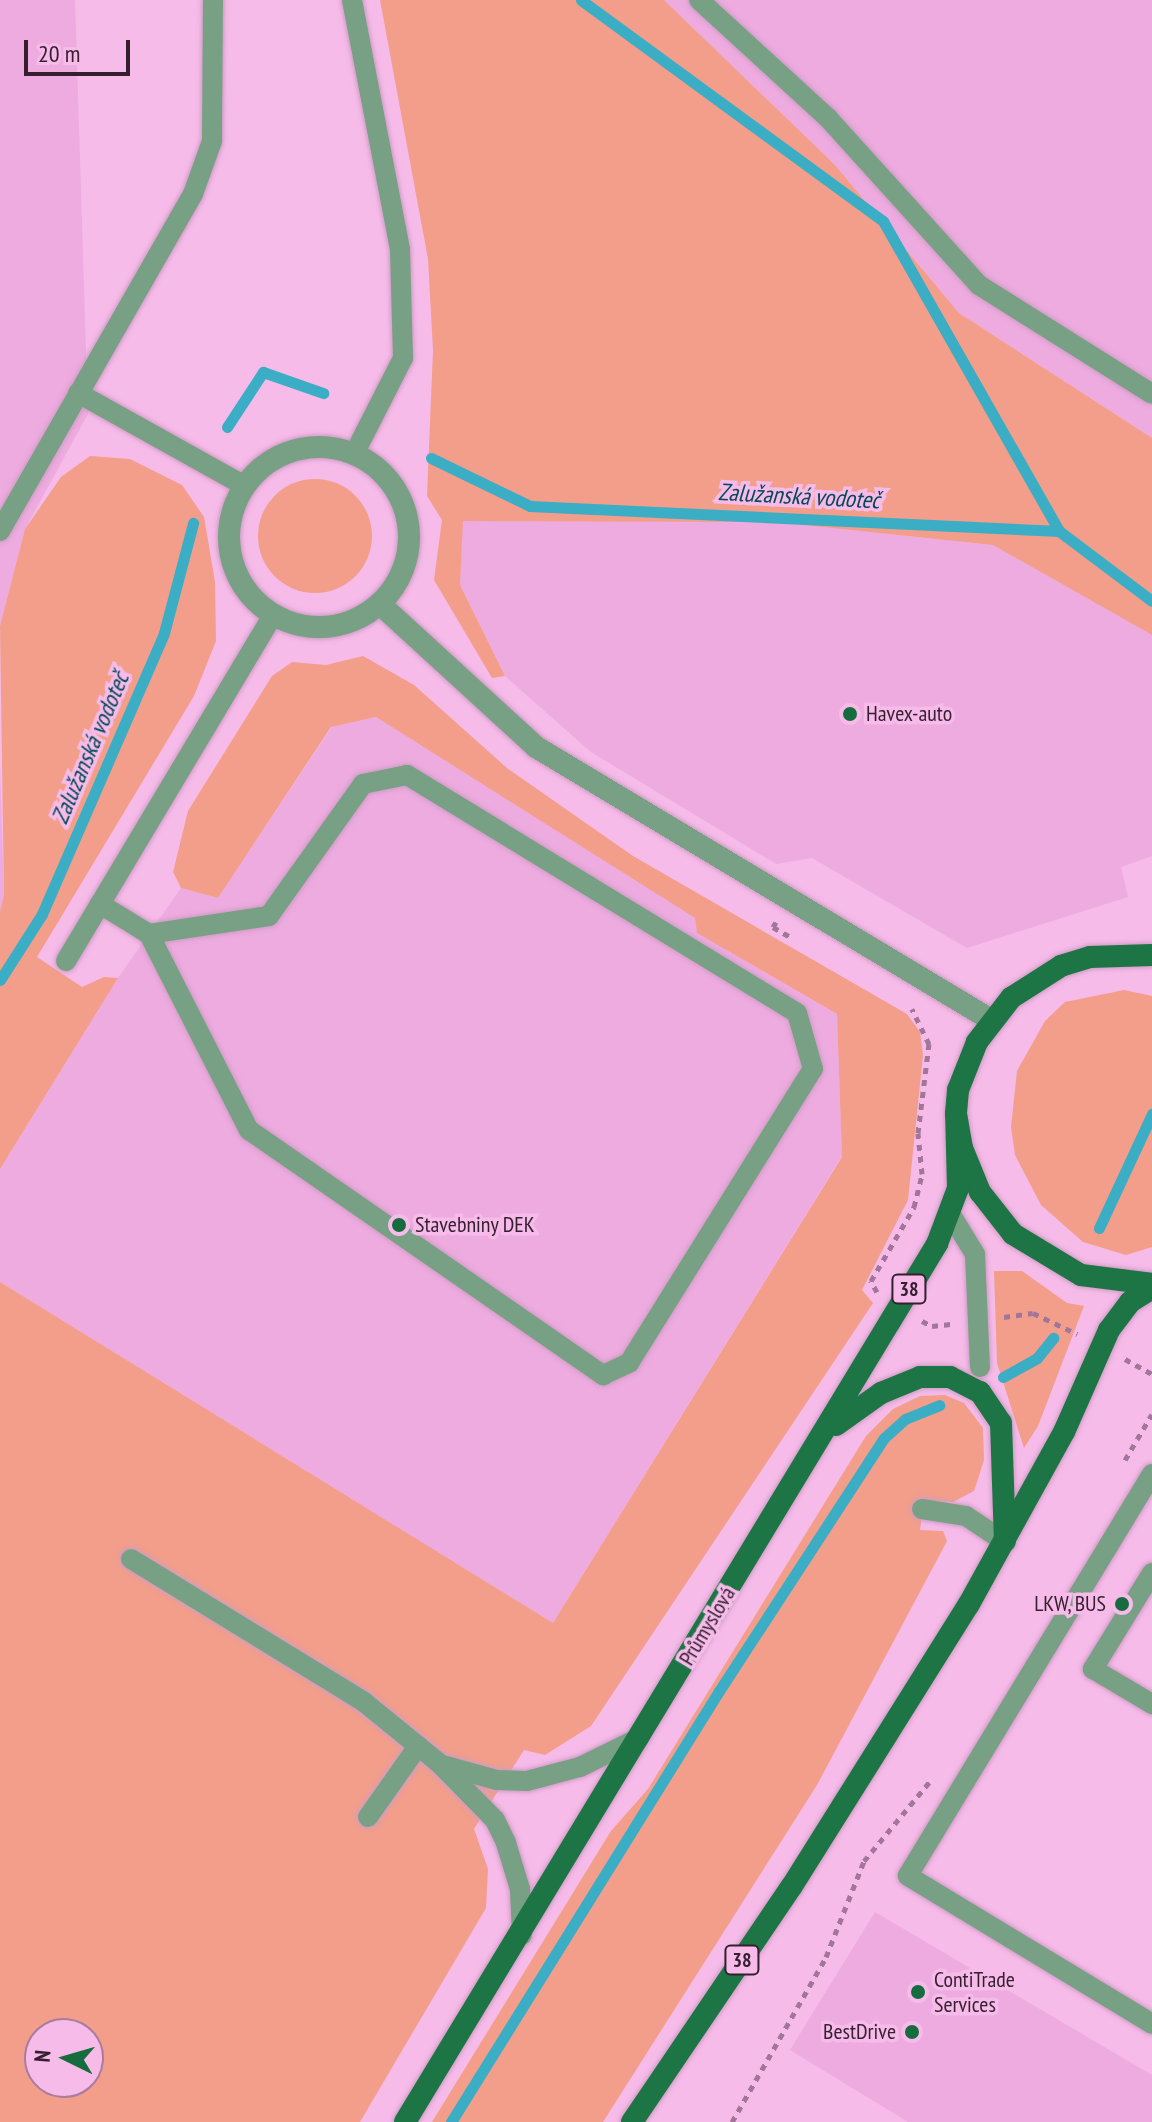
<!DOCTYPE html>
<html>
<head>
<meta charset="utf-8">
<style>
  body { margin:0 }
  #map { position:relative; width:1152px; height:2122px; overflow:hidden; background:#f6bbe9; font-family:"PT Sans Narrow",sans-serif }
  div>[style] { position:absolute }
  .built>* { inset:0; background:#edabdf }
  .green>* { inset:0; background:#f29e8a }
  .round { border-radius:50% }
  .stream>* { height:11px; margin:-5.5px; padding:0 5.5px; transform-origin:5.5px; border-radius:5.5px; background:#3badc4 }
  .path>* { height:5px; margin-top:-2.5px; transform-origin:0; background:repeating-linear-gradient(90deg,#a17698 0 6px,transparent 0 12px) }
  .roads { filter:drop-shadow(0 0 2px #cf9cc4) drop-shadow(0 0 2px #cf9cc4) }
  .service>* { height:20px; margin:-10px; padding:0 10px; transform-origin:10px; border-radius:10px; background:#78a085 }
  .minor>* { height:22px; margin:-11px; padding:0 11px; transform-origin:11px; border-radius:11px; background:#78a085 }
  .minor>.ring { margin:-11px; padding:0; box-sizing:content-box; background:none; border:22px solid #78a085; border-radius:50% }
  .primary>* { height:22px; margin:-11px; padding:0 11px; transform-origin:11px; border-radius:11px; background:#1d7545 }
  .dots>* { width:22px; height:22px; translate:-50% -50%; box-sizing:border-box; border:4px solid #f6bbe9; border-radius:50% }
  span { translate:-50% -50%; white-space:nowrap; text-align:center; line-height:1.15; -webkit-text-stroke:7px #f6bbe9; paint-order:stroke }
  .shield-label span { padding:2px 6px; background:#f6bbe9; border:2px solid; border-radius:6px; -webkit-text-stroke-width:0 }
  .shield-label { font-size:20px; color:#341e2f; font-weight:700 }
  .poi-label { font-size:22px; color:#341e2f }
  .left { translate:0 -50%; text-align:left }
  .right { translate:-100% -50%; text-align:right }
  .street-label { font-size:22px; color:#341e2f }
  .water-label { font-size:24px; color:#034956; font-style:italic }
  .north { position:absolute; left:24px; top:2018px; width:80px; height:80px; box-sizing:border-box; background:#f6bbe9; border:2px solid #a87c9f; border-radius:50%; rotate:275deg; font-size:22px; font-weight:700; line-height:32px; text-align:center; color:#341e2f }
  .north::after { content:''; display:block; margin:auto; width:28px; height:36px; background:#166c3e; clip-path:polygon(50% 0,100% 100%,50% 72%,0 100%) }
  .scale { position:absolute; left:24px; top:40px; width:106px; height:36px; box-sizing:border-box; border:4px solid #341e2f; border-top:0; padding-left:10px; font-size:24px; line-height:28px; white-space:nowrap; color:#341e2f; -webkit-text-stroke:6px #f6bbe9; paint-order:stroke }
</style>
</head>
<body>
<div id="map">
  <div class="built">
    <i style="clip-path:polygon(0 0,75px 0,88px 414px,25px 529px,0 626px)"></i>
    <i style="clip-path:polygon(664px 0,1152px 0,1152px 438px,959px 313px,834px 164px)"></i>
    <i style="clip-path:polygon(553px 519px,775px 522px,993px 545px,1152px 635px,1152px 856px,1121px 867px,1128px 897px,967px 948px,812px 858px,776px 864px,591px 752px,505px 676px,460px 585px,462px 521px)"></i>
    <i style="clip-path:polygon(376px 717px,695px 918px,697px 933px,837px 1014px,842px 1156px,553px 1623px,0 1282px,0 1169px,118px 978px,181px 888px,218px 898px,332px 727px)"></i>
    <i style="clip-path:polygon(0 764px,4px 895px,0 911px)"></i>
    <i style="clip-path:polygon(875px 1912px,1152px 2075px,1152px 2122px,908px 2122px,790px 2050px)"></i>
  </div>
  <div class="green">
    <i style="clip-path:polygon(380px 0,664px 0,834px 164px,959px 313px,1152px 438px,1152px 635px,993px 545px,775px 522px,463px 521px,460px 585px,505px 676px,492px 678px,434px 580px,442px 520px,427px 496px,433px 350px,428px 259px)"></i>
    <i style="clip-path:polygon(90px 456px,130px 459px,182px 485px,204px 517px,215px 582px,216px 641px,194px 696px,37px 957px,82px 987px,104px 977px,118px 978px,0 1169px,0 911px,4px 895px,0 626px,25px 529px,61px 477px)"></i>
    <i class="round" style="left:258px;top:479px;width:114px;height:114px"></i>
    <i style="clip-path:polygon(evenodd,363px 656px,414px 685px,507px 768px,633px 856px,907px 1014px,920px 1032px,923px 1055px,908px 1200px,862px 1290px,873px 1303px,591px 1726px,545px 1755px,524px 1750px,474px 1829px,488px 1869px,486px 1908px,360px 2122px,0 2122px,0 1282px,553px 1623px,842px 1157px,837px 1014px,697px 933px,695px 918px,376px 717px,331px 727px,218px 898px,181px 888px,173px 872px,188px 811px,272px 676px,292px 662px,326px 665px,363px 656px,40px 2034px,88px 2034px,88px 2082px,40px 2082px,40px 2034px)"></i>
    <i style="clip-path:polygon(1124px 990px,1152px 996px,1152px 1247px,1126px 1255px,1083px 1242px,1041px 1205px,1015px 1155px,1011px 1127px,1017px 1071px,1045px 1021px,1065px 1002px)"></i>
    <i style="clip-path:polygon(994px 1271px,1022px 1271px,1067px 1303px,1084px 1306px,1038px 1426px,1024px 1448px,997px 1363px)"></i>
    <i style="clip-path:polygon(945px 1395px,964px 1403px,983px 1428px,984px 1460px,974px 1491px,953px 1502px,924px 1501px,920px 1530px,943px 1531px,947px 1541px,817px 1785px,603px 2122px,432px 2122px,611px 1831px,648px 1789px,866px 1436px,893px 1409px,920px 1396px)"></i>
  </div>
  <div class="stream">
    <i style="left:581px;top:0;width:374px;rotate:36.2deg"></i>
    <i style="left:883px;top:221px;width:356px;rotate:60.4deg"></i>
    <i style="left:227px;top:427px;width:66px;rotate:-56.8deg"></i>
    <i style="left:263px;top:372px;width:64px;rotate:19.3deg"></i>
    <i style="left:431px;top:458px;width:110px;rotate:25.9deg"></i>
    <i style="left:530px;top:506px;width:530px;rotate:2.71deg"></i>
    <i style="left:1059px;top:531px;width:116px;rotate:37deg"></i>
    <i style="left:0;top:980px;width:78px;rotate:-57.5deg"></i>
    <i style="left:42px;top:914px;width:306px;rotate:-66.5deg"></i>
    <i style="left:164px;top:633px;width:114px;rotate:-75.2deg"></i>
    <i style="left:1099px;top:1228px;width:126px;rotate:-65.1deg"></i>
    <i style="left:1003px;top:1377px;width:39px;rotate:-29deg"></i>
    <i style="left:1037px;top:1358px;width:26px;rotate:-51deg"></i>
    <i style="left:451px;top:2122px;width:508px;rotate:-58.13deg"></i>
    <i style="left:719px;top:1691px;width:302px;rotate:-56.9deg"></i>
    <i style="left:884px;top:1438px;width:28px;rotate:-42deg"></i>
    <i style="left:905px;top:1419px;width:37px;rotate:-22deg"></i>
  </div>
  <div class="path">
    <i style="left:776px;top:922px;width:6px;rotate:121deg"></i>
    <i style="left:773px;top:927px;width:20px;rotate:30deg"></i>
    <i style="left:877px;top:1292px;width:13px;rotate:-119deg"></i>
    <i style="left:871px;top:1281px;width:86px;rotate:-59.8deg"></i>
    <i style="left:914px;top:1207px;width:34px;rotate:-76deg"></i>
    <i style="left:922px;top:1174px;width:41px;rotate:-95.6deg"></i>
    <i style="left:918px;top:1133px;width:90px;rotate:-83deg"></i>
    <i style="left:929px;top:1044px;width:39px;rotate:-116deg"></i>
    <i style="left:1004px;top:1317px;width:29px;rotate:-8deg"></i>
    <i style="left:1033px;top:1313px;width:49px;rotate:25.5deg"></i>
    <i style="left:922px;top:1321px;width:11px;rotate:27deg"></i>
    <i style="left:932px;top:1326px;width:19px;rotate:-6deg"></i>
    <i style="left:1125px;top:1359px;width:31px;rotate:29deg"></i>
    <i style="left:1125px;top:1460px;width:53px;rotate:-59.6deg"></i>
    <i style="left:732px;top:2122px;width:190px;rotate:-60.3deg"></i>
    <i style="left:826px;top:1957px;width:103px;rotate:-68.4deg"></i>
    <i style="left:864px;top:1861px;width:105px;rotate:-50.4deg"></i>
  </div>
  <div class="roads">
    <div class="service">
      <i style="left:352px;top:0;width:255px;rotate:79.1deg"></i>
      <i style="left:400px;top:250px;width:108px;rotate:88.4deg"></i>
      <i style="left:403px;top:358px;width:108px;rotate:117deg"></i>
      <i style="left:699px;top:0;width:175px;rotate:42.5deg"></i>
      <i style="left:828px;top:118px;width:225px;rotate:47.9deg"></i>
      <i style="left:979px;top:285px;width:204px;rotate:32.2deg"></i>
      <i style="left:78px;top:393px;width:191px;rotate:29.1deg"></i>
      <i style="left:0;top:531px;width:388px;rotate:-60.2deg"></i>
      <i style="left:193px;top:194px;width:56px;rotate:-70.3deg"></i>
      <i style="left:212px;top:141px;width:141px;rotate:-89.6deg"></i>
      <i style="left:100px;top:904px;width:57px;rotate:31.5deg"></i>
      <i style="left:149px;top:934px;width:220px;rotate:63deg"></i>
      <i style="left:249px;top:1130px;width:431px;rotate:34.7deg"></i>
      <i style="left:603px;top:1375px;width:29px;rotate:-25deg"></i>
      <i style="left:629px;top:1363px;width:347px;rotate:-58deg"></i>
      <i style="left:813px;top:1069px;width:58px;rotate:-105.9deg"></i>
      <i style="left:797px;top:1013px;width:457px;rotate:-148.6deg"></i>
      <i style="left:407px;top:775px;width:45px;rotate:168.4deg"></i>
      <i style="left:363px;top:784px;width:162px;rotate:125.5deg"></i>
      <i style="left:269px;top:916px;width:121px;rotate:171.5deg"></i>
      <i style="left:66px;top:961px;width:403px;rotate:-59.1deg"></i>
      <i style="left:951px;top:1215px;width:46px;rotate:58.4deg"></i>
      <i style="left:975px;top:1254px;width:113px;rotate:87.5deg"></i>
      <i style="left:1152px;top:1474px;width:470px;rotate:121.3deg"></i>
      <i style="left:908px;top:1876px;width:285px;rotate:31.2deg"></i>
      <i style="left:922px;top:1509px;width:45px;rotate:9deg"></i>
      <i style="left:966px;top:1516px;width:47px;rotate:33.7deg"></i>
      <i style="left:131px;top:1559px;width:273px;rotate:31.5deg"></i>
      <i style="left:364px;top:1702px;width:97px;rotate:39.1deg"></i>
      <i style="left:439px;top:1763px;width:80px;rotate:45.5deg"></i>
      <i style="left:495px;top:1820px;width:25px;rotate:64deg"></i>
      <i style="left:506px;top:1843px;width:48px;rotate:73.1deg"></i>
      <i style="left:520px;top:1889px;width:46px;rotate:87.5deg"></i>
      <i style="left:1152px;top:1573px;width:113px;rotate:121.6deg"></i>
      <i style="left:1093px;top:1669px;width:69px;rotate:30.7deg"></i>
      <i style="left:446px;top:1766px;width:53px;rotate:15.4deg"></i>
      <i style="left:497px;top:1780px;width:30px;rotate:2deg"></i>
      <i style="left:527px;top:1781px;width:55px;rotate:-14.8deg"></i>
      <i style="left:580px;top:1767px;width:66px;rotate:-26.2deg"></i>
      <i style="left:368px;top:1817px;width:87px;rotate:-54.8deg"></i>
    </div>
    <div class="minor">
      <i class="ring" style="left:229px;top:447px;width:158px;height:158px"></i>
      <i style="left:380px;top:604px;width:212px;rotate:42.5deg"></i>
      <i style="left:536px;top:747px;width:531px;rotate:30.96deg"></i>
    </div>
    <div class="primary">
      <i style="left:1152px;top:955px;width:62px;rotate:178.2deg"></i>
      <i style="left:1090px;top:957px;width:30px;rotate:163deg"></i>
      <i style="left:1061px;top:966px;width:59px;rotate:147.4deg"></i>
      <i style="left:1011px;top:998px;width:56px;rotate:127.7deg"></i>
      <i style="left:977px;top:1042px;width:52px;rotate:111.6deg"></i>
      <i style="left:958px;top:1090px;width:24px;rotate:95deg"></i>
      <i style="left:956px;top:1114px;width:35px;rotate:80deg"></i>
      <i style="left:962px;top:1148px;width:48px;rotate:67.8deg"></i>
      <i style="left:980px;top:1192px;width:53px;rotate:51.8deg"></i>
      <i style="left:1013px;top:1234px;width:79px;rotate:31.1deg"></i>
      <i style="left:1081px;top:1275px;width:72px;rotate:7.2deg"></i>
      <i style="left:836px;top:1425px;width:55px;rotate:-35.4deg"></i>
      <i style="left:881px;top:1393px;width:42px;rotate:-22.3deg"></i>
      <i style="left:920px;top:1377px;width:30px"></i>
      <i style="left:950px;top:1377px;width:34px;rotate:27deg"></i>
      <i style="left:980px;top:1392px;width:37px;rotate:56deg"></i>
      <i style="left:1001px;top:1423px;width:118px;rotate:88.1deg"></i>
      <i style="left:405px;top:2122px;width:1027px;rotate:-58.79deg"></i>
      <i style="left:937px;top:1244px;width:60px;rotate:-69.4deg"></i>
      <i style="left:958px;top:1188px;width:74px;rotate:-91.5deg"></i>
      <i style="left:632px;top:2122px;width:285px;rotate:-55.9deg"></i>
      <i style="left:792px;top:1886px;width:333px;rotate:-57.9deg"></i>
      <i style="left:969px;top:1604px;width:196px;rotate:-61.1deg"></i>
      <i style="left:1064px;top:1432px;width:111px;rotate:-66.2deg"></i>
      <i style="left:1109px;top:1330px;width:35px;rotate:-53deg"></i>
      <i style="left:1130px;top:1302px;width:26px;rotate:-32deg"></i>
    </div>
  </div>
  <div class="dots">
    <i style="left:850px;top:714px;background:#166c3e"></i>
    <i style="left:399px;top:1225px;background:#166c3e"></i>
    <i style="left:1122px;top:1604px;background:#166c3e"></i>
    <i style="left:918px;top:1992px;background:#166c3e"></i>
    <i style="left:912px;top:2032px;background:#166c3e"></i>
  </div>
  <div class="shield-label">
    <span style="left:909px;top:1289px">38</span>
    <span style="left:742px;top:1960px">38</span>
  </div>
  <div class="poi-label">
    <span class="left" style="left:866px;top:714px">Havex-auto</span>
    <span class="left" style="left:415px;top:1225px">Stavebniny DEK</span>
    <span class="right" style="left:1106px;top:1604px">LKW, BUS</span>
    <span class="left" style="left:934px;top:1992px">ContiTrade<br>Services</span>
    <span class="right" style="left:896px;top:2032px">BestDrive</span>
  </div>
  <div class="street-label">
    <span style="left:707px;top:1626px;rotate:-59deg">Průmyslová</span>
  </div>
  <div class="water-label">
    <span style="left:799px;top:496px;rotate:3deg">Zalužanská vodoteč</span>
    <span style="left:90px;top:748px;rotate:-67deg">Zalužanská vodoteč</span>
  </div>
  <div class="north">N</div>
  <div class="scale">20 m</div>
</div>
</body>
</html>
